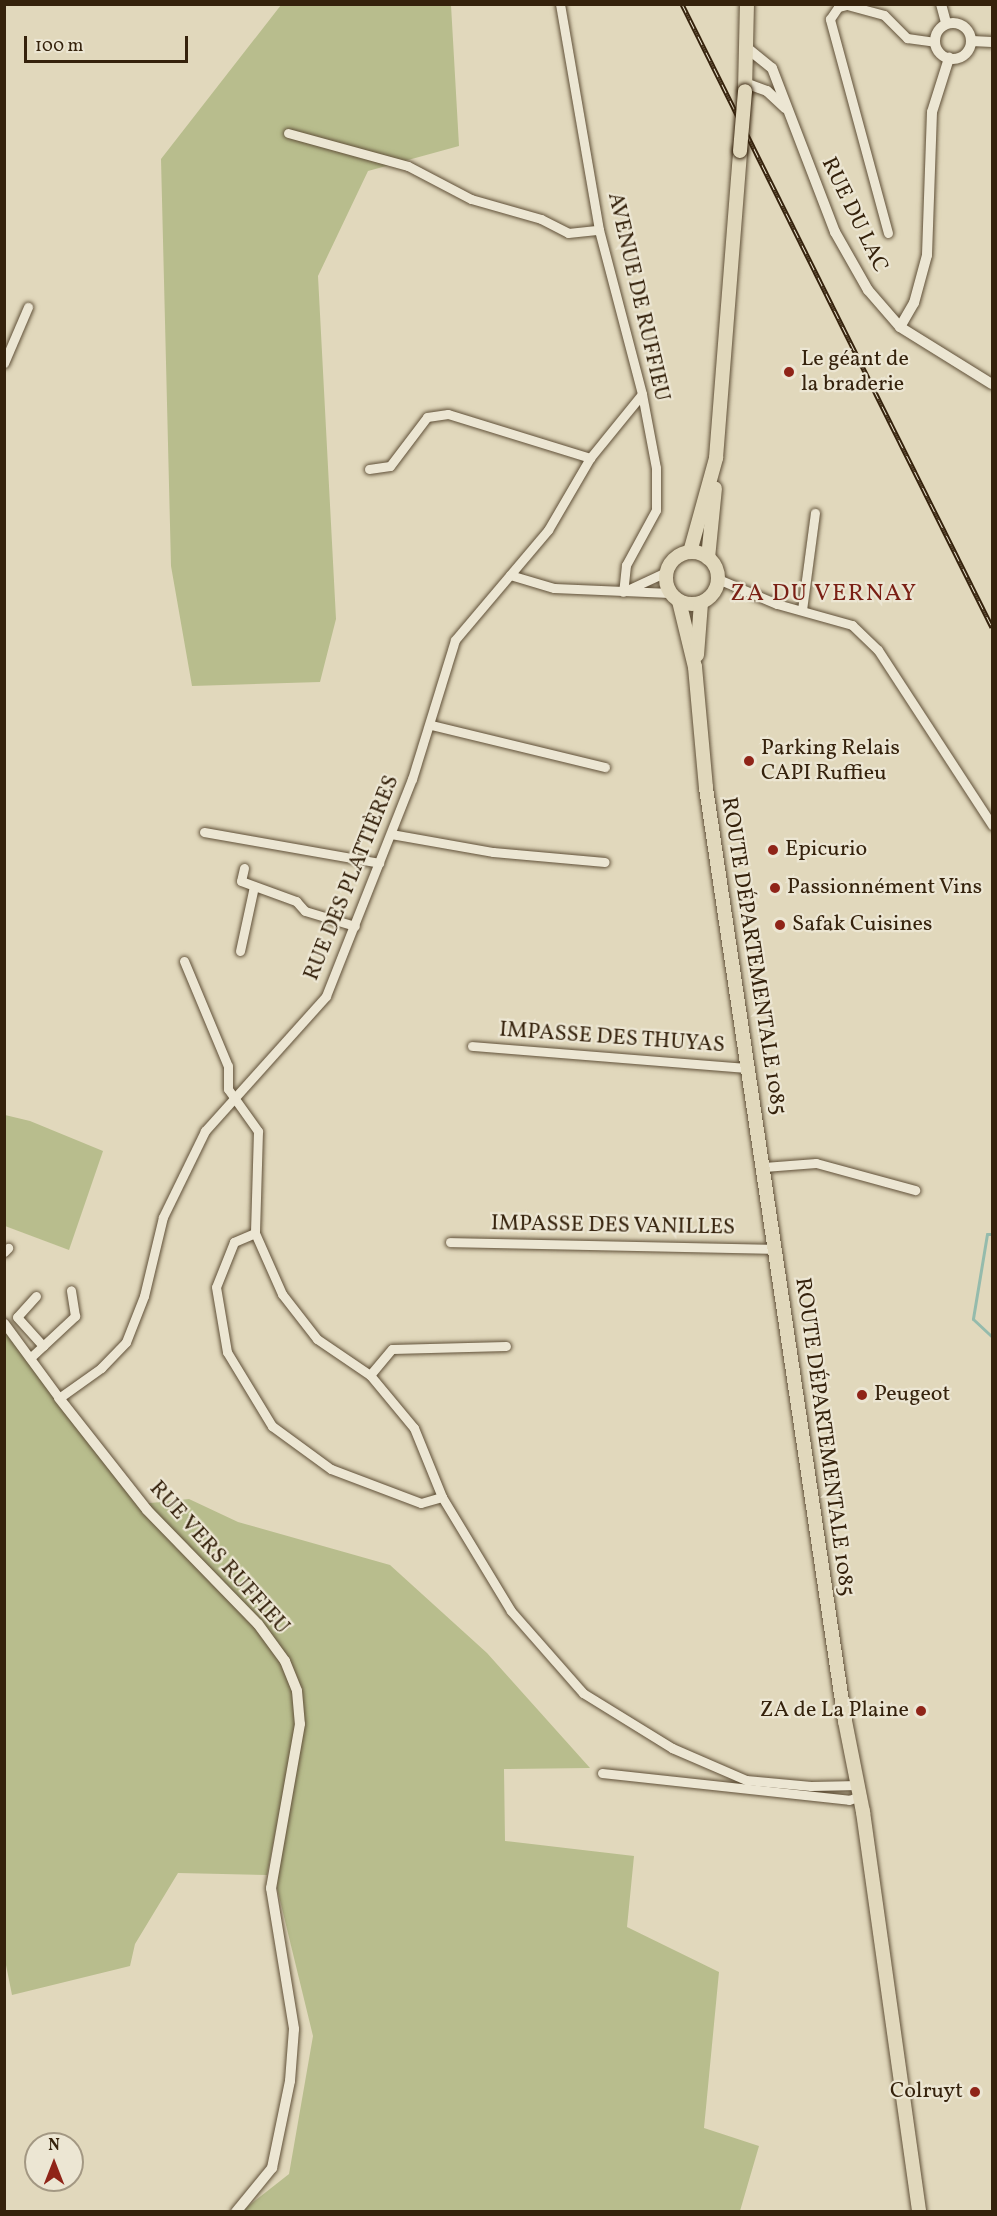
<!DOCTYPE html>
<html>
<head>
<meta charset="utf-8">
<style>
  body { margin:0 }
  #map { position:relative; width:997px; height:2216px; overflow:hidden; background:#e1d8bc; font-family:Vollkorn,serif }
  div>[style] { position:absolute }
  .green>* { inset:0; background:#b8bd8d }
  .stream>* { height:3px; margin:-1.5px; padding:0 1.5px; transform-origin:1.5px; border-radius:1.5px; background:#95bbac }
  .roads { filter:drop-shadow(0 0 2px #605038) drop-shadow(0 0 2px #605038) }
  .minor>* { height:9px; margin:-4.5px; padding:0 4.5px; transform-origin:4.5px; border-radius:4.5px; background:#ece6d3 }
  .tertiary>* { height:10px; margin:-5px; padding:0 5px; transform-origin:5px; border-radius:5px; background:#ece6d3 }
  .tertiary>.ring { margin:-5px; padding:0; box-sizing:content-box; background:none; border:10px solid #ece6d3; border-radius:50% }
  .primary>* { height:14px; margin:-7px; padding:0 7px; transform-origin:7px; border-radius:7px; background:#e1d8bc }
  .primary>.ring { margin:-7px; padding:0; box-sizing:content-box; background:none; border:14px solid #e1d8bc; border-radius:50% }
  .rail>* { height:5px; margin-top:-2.5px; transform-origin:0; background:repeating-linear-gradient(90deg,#ece6d3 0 9px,#35220c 0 18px); box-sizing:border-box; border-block:2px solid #35220c }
  .bridges { filter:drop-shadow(0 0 2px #35220c) drop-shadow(0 0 2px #35220c) }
  .primary-bridge>* { height:14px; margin:-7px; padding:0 7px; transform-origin:7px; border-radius:7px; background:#e1d8bc }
  .dots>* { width:16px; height:16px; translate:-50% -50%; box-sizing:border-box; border:3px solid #ece6d3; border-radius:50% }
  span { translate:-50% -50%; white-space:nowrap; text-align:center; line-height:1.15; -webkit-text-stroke:4.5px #ece6d3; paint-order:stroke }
  .street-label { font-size:22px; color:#35220c }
  .poi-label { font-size:22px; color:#35220c }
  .left { translate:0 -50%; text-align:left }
  .right { translate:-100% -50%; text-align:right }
  .neighbourhood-label { font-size:24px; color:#7a1f14; letter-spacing:1.5px }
  .frame { position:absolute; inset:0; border:6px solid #35220c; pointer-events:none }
  .north { position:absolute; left:24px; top:2132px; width:60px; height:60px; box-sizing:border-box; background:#ece6d3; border:2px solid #a39883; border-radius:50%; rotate:0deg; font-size:16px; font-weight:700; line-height:24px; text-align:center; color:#35220c }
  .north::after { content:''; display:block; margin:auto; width:21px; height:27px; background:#8f2418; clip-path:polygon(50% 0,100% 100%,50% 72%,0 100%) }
  .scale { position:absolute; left:24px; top:36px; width:164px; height:27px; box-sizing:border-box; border:3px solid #35220c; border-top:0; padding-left:8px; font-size:18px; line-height:21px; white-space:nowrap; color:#35220c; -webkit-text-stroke:4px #ece6d3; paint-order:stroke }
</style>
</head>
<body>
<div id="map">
  <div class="green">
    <i style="clip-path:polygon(281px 5px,451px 5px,459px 146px,368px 171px,318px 276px,336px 619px,320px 682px,192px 686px,171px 566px,161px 159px)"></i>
    <i style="clip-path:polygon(5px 1115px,30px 1121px,103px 1151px,69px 1250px,5px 1226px)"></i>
    <i style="clip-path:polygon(4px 1323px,141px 1504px,189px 1499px,238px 1522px,390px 1565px,487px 1653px,590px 1768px,504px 1769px,505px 1841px,634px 1856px,627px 1927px,719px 1972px,704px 2128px,759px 2146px,740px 2211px,242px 2211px,289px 2174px,313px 2036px,277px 1888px,285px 1784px,267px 1875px,178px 1873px,135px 1944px,130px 1966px,12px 1995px,4px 1955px)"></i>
  </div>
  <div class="stream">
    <i style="left:992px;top:1234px;width:5px;rotate:180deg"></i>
    <i style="left:987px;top:1234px;width:86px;rotate:99.4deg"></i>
    <i style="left:973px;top:1319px;width:26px;rotate:43deg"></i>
  </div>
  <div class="roads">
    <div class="minor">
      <i style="left:560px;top:4px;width:229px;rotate:80.2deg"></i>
      <i style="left:599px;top:230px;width:170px;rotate:75.3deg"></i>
      <i style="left:642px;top:394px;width:75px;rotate:79.3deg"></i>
      <i style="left:656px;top:468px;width:42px;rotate:90deg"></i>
      <i style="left:656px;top:510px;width:63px;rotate:118.6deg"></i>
      <i style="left:626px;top:565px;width:27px;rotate:96deg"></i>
      <i style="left:288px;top:133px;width:124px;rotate:15.4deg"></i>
      <i style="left:408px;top:166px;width:71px;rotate:27.6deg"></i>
      <i style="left:471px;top:199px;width:73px;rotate:15.9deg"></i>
      <i style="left:541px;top:219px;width:30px;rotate:27deg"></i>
      <i style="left:568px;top:233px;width:31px;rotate:-6deg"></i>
      <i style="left:888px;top:233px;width:222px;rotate:-105.2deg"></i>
      <i style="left:830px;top:19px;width:14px;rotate:-56deg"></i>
      <i style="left:838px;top:7px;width:9px;rotate:-13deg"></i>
      <i style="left:847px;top:5px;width:38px;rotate:15deg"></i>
      <i style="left:884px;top:15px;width:33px;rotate:45deg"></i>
      <i style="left:907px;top:38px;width:28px;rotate:8deg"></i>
      <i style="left:4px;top:363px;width:61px;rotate:-66.8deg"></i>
      <i style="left:369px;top:469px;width:21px;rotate:-8deg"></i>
      <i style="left:390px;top:466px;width:61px;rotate:-52.9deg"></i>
      <i style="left:427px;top:417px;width:21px;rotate:-8deg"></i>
      <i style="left:448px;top:414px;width:149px;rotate:17.2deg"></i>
      <i style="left:510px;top:575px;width:46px;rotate:16.5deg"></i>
      <i style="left:554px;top:588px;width:116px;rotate:2.5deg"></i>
      <i style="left:718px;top:579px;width:64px;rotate:23deg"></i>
      <i style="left:777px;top:604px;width:78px;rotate:15.6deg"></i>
      <i style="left:852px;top:625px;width:36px;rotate:44deg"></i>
      <i style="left:878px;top:650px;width:209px;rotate:56.9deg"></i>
      <i style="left:625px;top:591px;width:45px;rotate:-24.9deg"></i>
      <i style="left:802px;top:610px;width:98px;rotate:-82.4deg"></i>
      <i style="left:431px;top:725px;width:179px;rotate:13.6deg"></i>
      <i style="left:204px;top:832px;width:178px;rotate:10deg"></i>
      <i style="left:391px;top:834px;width:104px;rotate:10deg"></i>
      <i style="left:493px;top:852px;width:112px;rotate:5.1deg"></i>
      <i style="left:244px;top:868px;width:13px;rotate:103deg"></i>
      <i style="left:241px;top:881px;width:59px;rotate:20deg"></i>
      <i style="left:296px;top:901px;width:13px;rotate:48deg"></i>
      <i style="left:305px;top:911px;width:52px;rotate:16.7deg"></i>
      <i style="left:240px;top:951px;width:66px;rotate:-77.8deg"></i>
      <i style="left:184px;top:961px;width:114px;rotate:67.3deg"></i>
      <i style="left:228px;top:1066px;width:23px;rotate:90deg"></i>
      <i style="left:228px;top:1089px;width:52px;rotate:54.5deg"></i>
      <i style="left:258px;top:1131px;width:102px;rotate:91.7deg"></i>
      <i style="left:255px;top:1233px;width:67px;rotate:66.1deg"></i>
      <i style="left:282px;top:1294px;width:57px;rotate:52.1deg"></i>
      <i style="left:317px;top:1339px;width:64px;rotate:34.2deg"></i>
      <i style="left:370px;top:1375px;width:69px;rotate:50.3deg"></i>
      <i style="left:414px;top:1428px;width:74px;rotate:67.9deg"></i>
      <i style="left:442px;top:1497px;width:133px;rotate:58.8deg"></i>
      <i style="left:511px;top:1611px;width:109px;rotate:48.7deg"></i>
      <i style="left:583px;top:1693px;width:105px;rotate:31.7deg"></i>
      <i style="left:672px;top:1748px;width:81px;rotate:23.4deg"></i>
      <i style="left:746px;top:1780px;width:65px;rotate:5.3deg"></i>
      <i style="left:811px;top:1786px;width:47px;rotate:-1.2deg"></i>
      <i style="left:472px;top:1046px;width:277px;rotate:4.6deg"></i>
      <i style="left:764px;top:1167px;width:52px;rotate:-4.4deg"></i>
      <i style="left:816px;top:1163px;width:103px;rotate:15.3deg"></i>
      <i style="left:255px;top:1233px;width:23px;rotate:157deg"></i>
      <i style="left:234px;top:1242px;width:48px;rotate:111.8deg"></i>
      <i style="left:216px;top:1287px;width:66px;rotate:80.4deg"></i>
      <i style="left:227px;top:1352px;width:87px;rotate:58.7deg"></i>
      <i style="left:272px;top:1426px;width:73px;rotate:36.1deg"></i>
      <i style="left:331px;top:1469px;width:96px;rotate:20.7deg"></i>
      <i style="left:421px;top:1503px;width:22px;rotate:-16deg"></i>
      <i style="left:450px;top:1242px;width:325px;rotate:1.2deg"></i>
      <i style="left:4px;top:1252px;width:6px;rotate:-45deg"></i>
      <i style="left:36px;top:1296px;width:28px;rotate:132deg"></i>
      <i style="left:17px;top:1317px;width:39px;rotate:48deg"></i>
      <i style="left:4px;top:1323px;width:93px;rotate:53.7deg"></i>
      <i style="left:59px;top:1398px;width:52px;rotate:-35.5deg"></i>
      <i style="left:101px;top:1368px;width:36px;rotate:-46deg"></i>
      <i style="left:126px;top:1342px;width:49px;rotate:-68.6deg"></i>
      <i style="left:144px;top:1296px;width:81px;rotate:-76.5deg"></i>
      <i style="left:163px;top:1217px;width:96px;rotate:-64deg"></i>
      <i style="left:205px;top:1131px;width:181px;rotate:-48.1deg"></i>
      <i style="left:326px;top:996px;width:233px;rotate:-68.4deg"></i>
      <i style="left:412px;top:779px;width:145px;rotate:-72.8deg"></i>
      <i style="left:455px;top:640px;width:144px;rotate:-49.8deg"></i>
      <i style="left:548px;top:530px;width:83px;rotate:-59.7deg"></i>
      <i style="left:590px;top:458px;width:82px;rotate:-50.9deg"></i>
      <i style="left:30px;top:1358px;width:62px;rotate:-43deg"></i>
      <i style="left:75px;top:1316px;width:26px;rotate:-99deg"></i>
      <i style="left:370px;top:1375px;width:34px;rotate:-50deg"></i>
      <i style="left:392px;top:1349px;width:114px;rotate:-1.5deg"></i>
      <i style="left:602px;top:1773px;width:248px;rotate:6.2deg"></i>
      <i style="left:849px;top:1800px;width:12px;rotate:-20deg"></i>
    </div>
    <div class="tertiary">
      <i style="left:941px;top:4px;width:20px;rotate:75deg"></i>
      <i class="ring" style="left:935px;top:23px;width:26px;height:26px"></i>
      <i style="left:972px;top:41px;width:20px;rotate:3deg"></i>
      <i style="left:747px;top:48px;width:32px;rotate:39deg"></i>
      <i style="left:772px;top:68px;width:176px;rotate:69deg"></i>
      <i style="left:835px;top:232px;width:67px;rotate:60.4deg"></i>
      <i style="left:868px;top:290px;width:49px;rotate:49.1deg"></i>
      <i style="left:900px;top:327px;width:108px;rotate:31.8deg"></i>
      <i style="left:745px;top:83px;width:23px;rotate:20deg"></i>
      <i style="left:767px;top:91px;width:25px;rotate:43deg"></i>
      <i style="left:900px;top:327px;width:28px;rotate:-60deg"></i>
      <i style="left:914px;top:303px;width:50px;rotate:-74.8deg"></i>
      <i style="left:927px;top:255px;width:143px;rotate:-88deg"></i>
      <i style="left:932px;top:112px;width:57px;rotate:-72.5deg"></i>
      <i style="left:59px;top:1398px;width:142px;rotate:51.8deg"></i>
      <i style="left:147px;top:1510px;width:159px;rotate:45.8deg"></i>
      <i style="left:258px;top:1624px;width:46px;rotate:53.9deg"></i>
      <i style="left:285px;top:1661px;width:32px;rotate:68deg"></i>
      <i style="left:297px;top:1691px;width:33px;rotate:85deg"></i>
      <i style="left:300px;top:1724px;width:167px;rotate:100deg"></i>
      <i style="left:271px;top:1888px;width:143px;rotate:80.7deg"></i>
      <i style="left:294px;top:2029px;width:52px;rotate:94.4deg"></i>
      <i style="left:290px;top:2081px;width:89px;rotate:101.7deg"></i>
      <i style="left:272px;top:2168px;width:57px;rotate:129.3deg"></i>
    </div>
    <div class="primary">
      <i style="left:745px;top:91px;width:87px;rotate:-88.7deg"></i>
      <i style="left:690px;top:552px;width:98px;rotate:-74.5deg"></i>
      <i style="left:716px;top:458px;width:308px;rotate:-85.5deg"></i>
      <i class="ring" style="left:666px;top:552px;width:38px;height:38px"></i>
      <i style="left:708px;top:558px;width:70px;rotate:-84.3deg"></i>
      <i style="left:679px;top:601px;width:68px;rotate:76.4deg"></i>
      <i style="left:695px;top:667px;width:121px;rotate:84.8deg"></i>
      <i style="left:706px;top:788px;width:943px;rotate:81.53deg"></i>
      <i style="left:845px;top:1721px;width:93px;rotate:78.8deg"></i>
      <i style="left:863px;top:1812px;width:404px;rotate:82deg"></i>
      <i style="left:697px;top:655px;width:52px;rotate:-85.6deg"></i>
    </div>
  </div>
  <div class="rail">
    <i style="left:682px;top:4px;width:696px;rotate:63.55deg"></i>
  </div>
  <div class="bridges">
    <div class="primary-bridge">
      <i style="left:740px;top:151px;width:60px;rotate:-85.2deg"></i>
    </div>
  </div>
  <div class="dots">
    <i style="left:789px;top:372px;background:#8f2418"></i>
    <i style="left:749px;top:761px;background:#8f2418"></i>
    <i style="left:773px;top:850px;background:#8f2418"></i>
    <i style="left:775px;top:888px;background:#8f2418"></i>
    <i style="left:780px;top:925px;background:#8f2418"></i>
    <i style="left:862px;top:1395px;background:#8f2418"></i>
    <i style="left:921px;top:1711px;background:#8f2418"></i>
    <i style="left:975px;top:2092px;background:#8f2418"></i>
  </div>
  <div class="street-label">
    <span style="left:854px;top:215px;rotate:64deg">RUE DU LAC</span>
    <span style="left:638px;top:297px;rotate:77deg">AVENUE DE RUFFIEU</span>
    <span style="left:352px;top:878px;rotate:-68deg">RUE DES PLATTIÈRES</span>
    <span style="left:753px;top:956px;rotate:81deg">ROUTE DÉPARTEMENTALE 1085</span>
    <span style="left:612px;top:1038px;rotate:4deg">IMPASSE DES THUYAS</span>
    <span style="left:613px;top:1226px;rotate:1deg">IMPASSE DES VANILLES</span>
    <span style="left:824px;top:1437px;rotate:82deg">ROUTE DÉPARTEMENTALE 1085</span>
    <span style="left:219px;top:1558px;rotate:48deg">RUE VERS RUFFIEU</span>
  </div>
  <div class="poi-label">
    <span class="left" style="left:801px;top:372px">Le géant de<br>la braderie</span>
    <span class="left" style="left:761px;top:761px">Parking Relais<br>CAPI Ruffieu</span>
    <span class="left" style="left:785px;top:850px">Epicurio</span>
    <span class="left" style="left:787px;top:888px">Passionnément Vins</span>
    <span class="left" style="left:792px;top:925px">Safak Cuisines</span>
    <span class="left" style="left:874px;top:1395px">Peugeot</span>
    <span class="right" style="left:909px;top:1711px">ZA de La Plaine</span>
    <span class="right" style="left:963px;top:2092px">Colruyt</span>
  </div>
  <div class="neighbourhood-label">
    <span style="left:824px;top:595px">ZA DU VERNAY</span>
  </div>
  <div class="frame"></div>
  <div class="north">N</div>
  <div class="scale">100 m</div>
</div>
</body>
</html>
